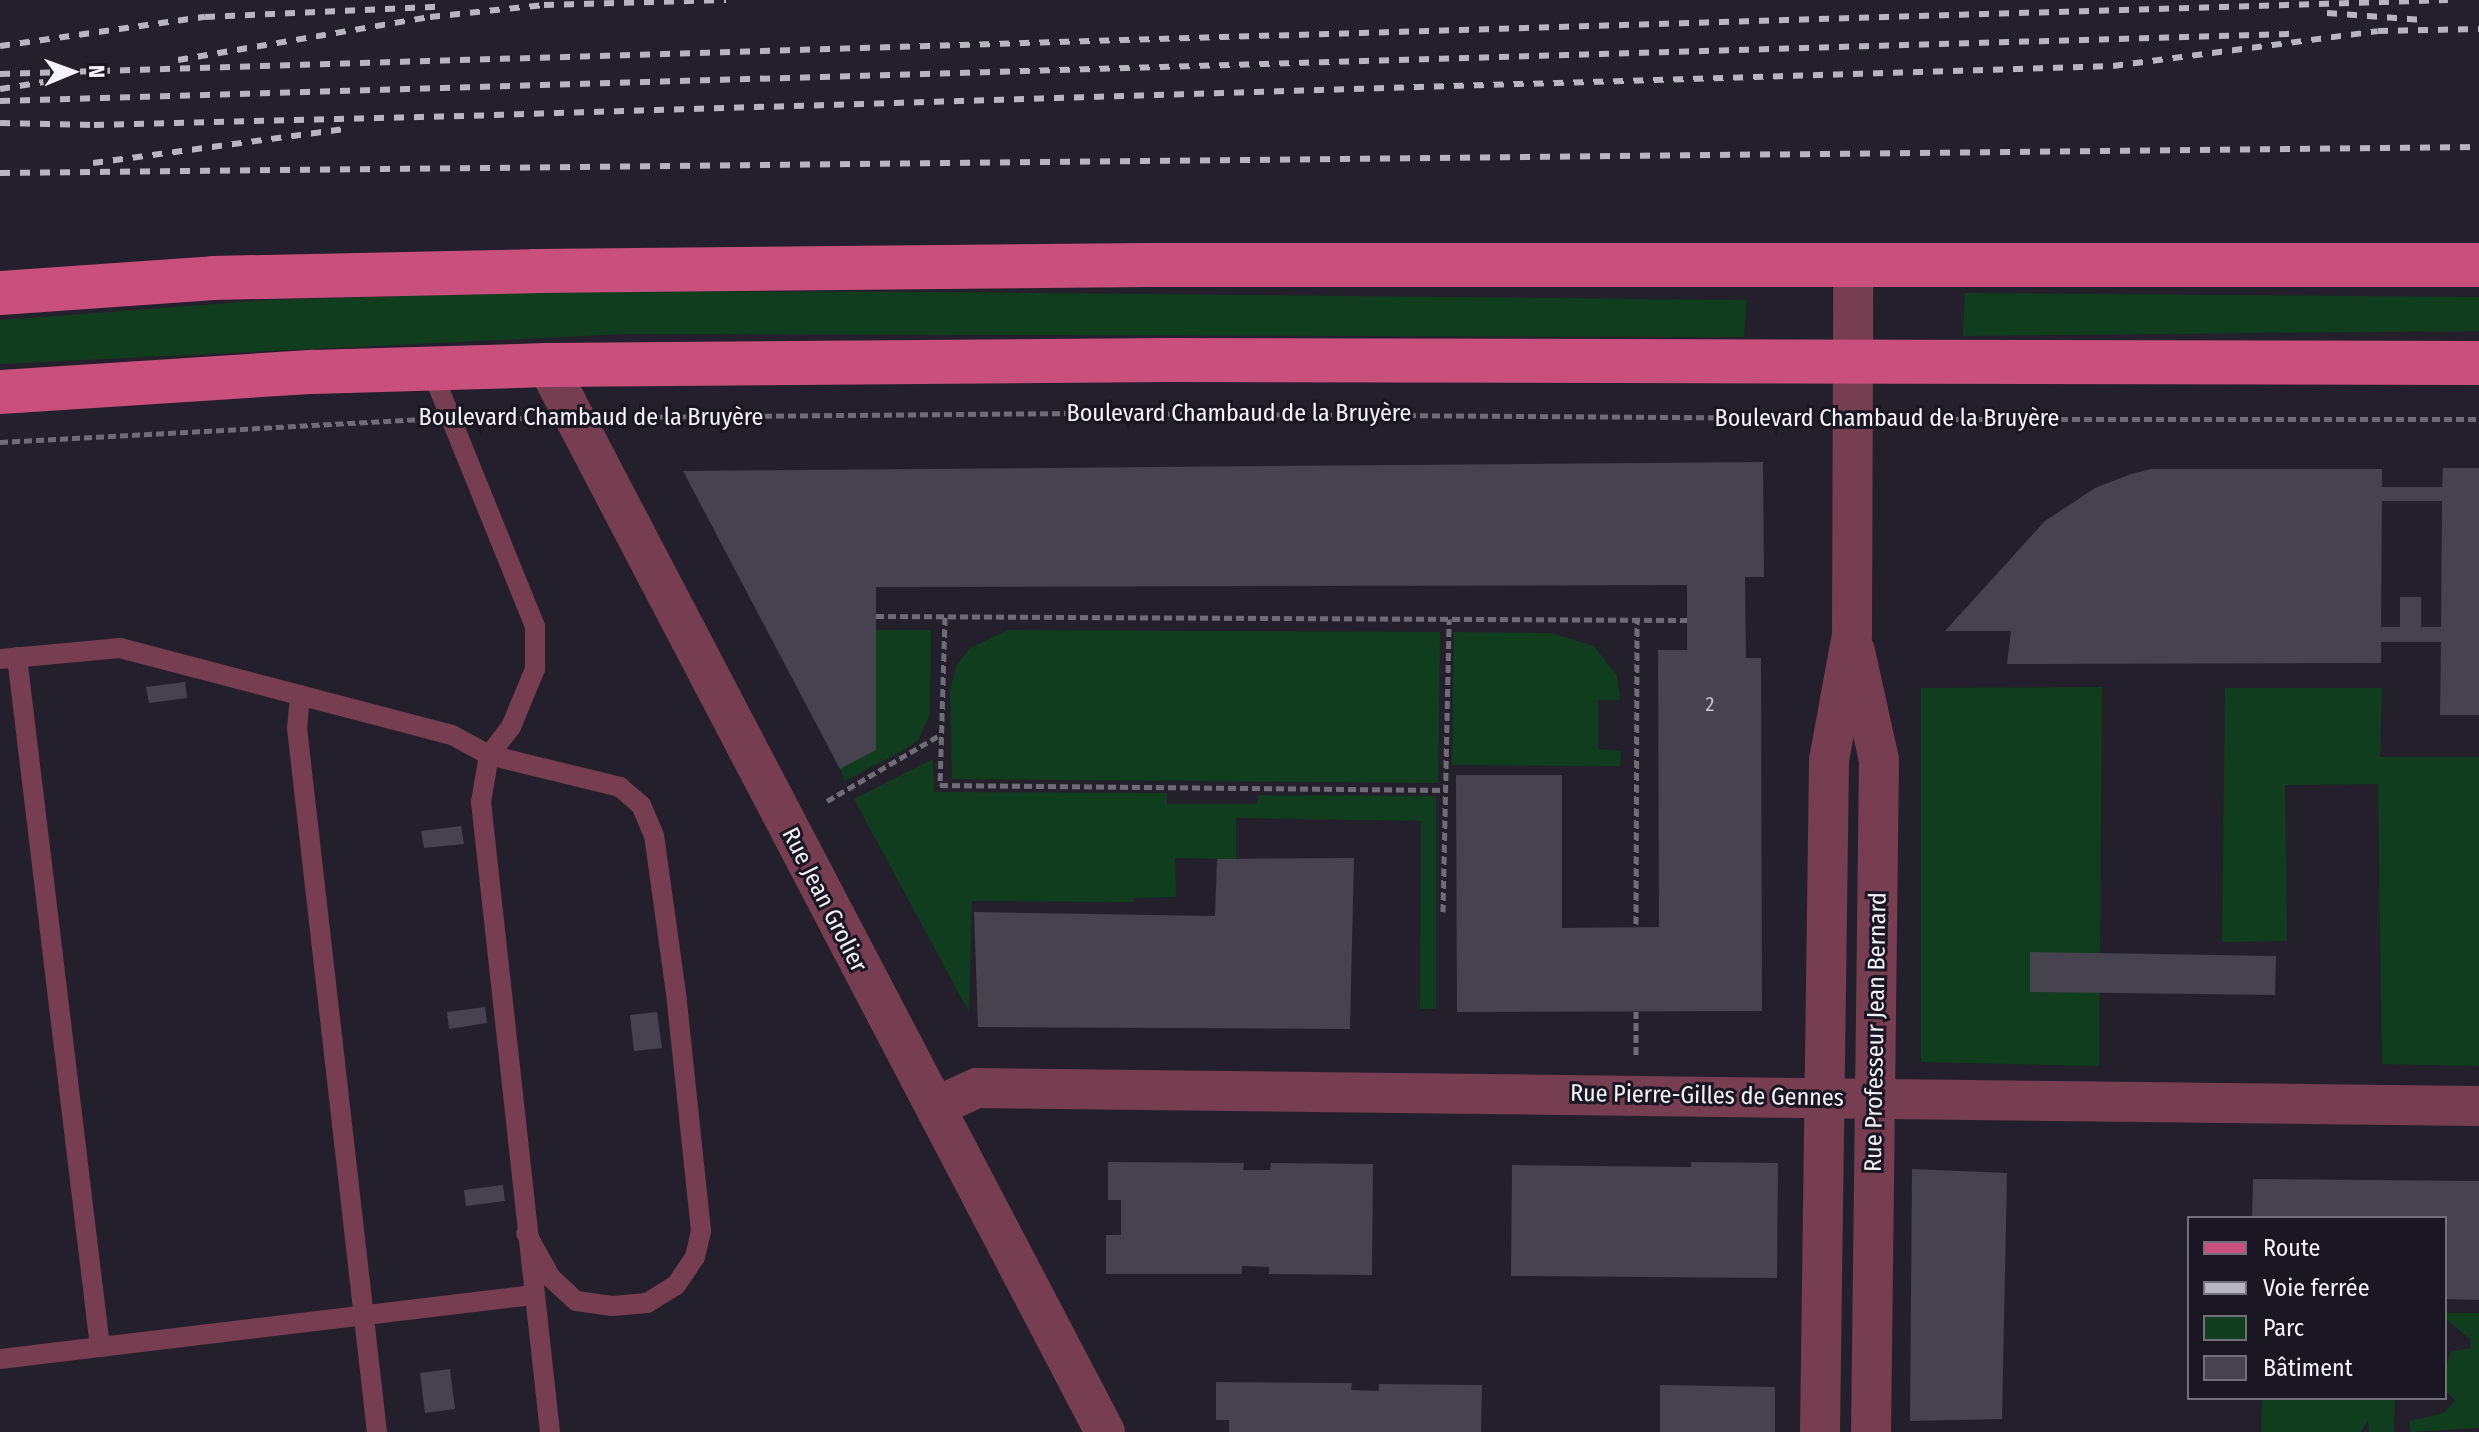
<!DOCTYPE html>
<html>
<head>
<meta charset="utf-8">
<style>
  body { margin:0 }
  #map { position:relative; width:2479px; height:1432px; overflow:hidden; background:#24202b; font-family:"Fira Sans Condensed",sans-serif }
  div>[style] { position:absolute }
  .green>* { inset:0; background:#103d1d }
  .building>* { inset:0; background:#46424e }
  .path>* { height:5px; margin-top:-2.5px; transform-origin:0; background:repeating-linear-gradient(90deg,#6f6c76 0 8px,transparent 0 12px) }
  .lane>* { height:20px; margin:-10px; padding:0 10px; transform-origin:10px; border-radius:10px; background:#773d50 }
  .street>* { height:40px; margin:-20px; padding:0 20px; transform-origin:20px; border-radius:20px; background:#773d50 }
  .primary>* { height:44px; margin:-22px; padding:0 22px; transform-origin:22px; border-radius:22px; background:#c9507c }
  .rail>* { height:6px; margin-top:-3px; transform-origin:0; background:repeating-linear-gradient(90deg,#b7b5be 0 10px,transparent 0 20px) }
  span { translate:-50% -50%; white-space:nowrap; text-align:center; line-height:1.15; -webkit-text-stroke:6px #1a1722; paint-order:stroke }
  .number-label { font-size:20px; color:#c8c6cf }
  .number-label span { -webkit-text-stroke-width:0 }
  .street-label { font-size:24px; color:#f4f2fa }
  .legend { position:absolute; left:2187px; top:1216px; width:260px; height:184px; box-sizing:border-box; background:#1a1722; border:2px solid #716f78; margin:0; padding:10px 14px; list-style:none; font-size:24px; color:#f4f2fa }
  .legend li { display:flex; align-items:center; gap:16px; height:40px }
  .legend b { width:40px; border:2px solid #716f78 }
  .north { position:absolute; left:32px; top:32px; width:80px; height:80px; -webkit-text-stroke:6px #1a1722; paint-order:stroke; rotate:89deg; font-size:22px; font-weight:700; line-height:32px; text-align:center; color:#f4f2fa }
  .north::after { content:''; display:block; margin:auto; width:28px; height:36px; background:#f4f2fa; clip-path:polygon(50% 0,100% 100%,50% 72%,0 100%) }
</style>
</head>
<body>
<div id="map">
  <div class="green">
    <i style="clip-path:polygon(576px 291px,932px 292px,1747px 300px,1744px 337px,626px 334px,0 364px,0 320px,268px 300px)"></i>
    <i style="clip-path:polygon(1965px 293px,2479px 297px,2479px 331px,1963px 336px)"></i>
    <i style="clip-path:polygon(876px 630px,931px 630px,930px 714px,919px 739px,909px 747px,845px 781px,840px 769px,876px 750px)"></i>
    <i style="clip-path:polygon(1008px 630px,1440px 632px,1438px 783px,952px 779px,950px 689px,957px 665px,970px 648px)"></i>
    <i style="clip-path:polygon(1454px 632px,1551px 633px,1594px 646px,1617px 676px,1620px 700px,1598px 700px,1598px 749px,1621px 751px,1620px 766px,1452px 765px)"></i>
    <i style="clip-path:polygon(2102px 687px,2099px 1066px,1921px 1062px,1921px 688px)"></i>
    <i style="clip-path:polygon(2225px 688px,2382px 688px,2380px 757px,2479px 757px,2479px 1066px,2382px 1064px,2378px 784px,2285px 785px,2287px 941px,2222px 942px)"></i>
    <i style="clip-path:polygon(933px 759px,934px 792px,1167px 793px,1167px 804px,1256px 804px,1259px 795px,1436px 796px,1436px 1009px,1420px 1009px,1421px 821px,1236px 818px,1236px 859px,1175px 858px,1176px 897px,1134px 898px,1132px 902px,972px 901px,969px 1012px,854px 799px)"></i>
    <i style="clip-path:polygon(2447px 1313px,2479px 1313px,2479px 1428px,2411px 1432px,2409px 1421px,2444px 1413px,2455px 1400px,2445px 1390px,2445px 1369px,2451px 1352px,2470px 1348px,2470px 1339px,2447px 1320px)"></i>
    <i style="clip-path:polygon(2262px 1398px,2395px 1398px,2394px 1432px,2369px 1432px,2368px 1420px,2361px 1432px,2261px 1432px)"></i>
  </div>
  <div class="building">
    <i style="clip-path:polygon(1763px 462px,1764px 577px,1745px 577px,1746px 658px,1761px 658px,1762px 1011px,1457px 1012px,1456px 775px,1562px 775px,1562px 928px,1659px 927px,1658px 650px,1687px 650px,1687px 585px,876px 587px,876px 750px,840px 769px,683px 471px)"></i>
    <i style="clip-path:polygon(evenodd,2443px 468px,2479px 468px,2479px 715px,2440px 715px,2441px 642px,2381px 642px,2381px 663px,2007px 664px,2011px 631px,1945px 631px,2045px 521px,2095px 488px,2131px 474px,2151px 469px,2382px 469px,2382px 487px,2442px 487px,2443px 468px,2382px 501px,2442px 501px,2441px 627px,2421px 627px,2421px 597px,2400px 597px,2400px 627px,2381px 627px,2382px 501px)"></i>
    <i style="clip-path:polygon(185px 682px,187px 698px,149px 703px,146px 687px)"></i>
    <i style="clip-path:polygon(461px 826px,464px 844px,424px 848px,421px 831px)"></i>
    <i style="clip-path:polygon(1354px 858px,1350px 1029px,978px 1027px,974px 912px,1215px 916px,1217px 859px)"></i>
    <i style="clip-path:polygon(2030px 952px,2276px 956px,2275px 995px,2030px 992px)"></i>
    <i style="clip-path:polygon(485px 1007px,487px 1023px,449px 1029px,447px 1012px)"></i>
    <i style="clip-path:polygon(657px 1012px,662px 1048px,634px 1051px,630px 1015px)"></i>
    <i style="clip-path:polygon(1108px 1162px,1244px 1163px,1243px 1170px,1270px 1170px,1271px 1163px,1373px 1164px,1372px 1275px,1269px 1274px,1269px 1267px,1242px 1266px,1242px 1274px,1106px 1274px,1106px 1235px,1121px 1235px,1121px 1200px,1108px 1200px)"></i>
    <i style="clip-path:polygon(1691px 1162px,1778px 1163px,1777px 1278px,1511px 1276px,1512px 1165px,1691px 1167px)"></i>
    <i style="clip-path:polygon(1912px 1169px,2007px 1173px,2002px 1419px,1910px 1421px)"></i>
    <i style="clip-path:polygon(2253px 1179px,2479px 1181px,2479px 1300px,2445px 1299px,2445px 1218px,2252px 1218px)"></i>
    <i style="clip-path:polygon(503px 1185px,505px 1201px,466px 1206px,464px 1190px)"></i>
    <i style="clip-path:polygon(450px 1369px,455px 1409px,425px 1413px,420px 1373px)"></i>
    <i style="clip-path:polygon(1216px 1382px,1352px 1383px,1351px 1390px,1379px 1391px,1379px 1384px,1482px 1385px,1481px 1432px,1229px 1432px,1229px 1420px,1216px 1420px)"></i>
    <i style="clip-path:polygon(1660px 1385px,1775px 1387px,1775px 1432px,1660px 1432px)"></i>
  </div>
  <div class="path">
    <i style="left:620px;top:417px;width:464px;rotate:-0.5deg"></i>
    <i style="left:1084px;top:413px;width:730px;rotate:0.39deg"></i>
    <i style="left:484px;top:418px;width:46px"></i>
    <i style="left:1892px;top:419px;width:587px"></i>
    <i style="left:0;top:442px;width:419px;rotate:-3.1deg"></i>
    <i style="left:876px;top:616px;width:811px;rotate:0.28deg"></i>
    <i style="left:945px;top:617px;width:168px;rotate:91.7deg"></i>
    <i style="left:940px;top:785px;width:506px;rotate:0.57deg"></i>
    <i style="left:827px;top:801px;width:131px;rotate:-30.3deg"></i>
    <i style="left:1443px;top:912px;width:293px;rotate:-88.8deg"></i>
    <i style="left:1636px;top:924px;width:305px;rotate:-89.8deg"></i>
    <i style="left:1636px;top:1011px;width:47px;rotate:90deg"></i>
  </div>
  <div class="lane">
    <i style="left:431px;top:369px;width:277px;rotate:68deg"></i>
    <i style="left:535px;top:626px;width:43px;rotate:90deg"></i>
    <i style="left:535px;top:669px;width:63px;rotate:112.5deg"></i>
    <i style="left:511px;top:727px;width:36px;rotate:128deg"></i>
    <i style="left:489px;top:755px;width:48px;rotate:99.7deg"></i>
    <i style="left:481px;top:802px;width:634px;rotate:83.75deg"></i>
    <i style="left:17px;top:657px;width:695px;rotate:83.14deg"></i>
    <i style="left:0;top:659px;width:121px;rotate:-5.2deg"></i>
    <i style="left:120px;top:648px;width:343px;rotate:14.7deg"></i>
    <i style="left:452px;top:735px;width:42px;rotate:28.4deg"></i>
    <i style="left:489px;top:755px;width:135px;rotate:13.7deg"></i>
    <i style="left:620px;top:787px;width:28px;rotate:41deg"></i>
    <i style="left:641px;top:805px;width:33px;rotate:67deg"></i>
    <i style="left:654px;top:835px;width:160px;rotate:82.1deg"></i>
    <i style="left:676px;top:993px;width:239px;rotate:84deg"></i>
    <i style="left:701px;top:1231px;width:27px;rotate:103deg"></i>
    <i style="left:695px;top:1257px;width:34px;rotate:124deg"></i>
    <i style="left:676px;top:1285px;width:34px;rotate:148deg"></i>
    <i style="left:647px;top:1303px;width:35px;rotate:175deg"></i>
    <i style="left:612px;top:1306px;width:36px;rotate:-172deg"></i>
    <i style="left:576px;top:1301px;width:34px;rotate:-137deg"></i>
    <i style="left:551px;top:1278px;width:51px;rotate:-119.1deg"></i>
    <i style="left:300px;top:695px;width:33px;rotate:95deg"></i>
    <i style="left:297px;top:728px;width:709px;rotate:83.52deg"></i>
    <i style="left:0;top:1359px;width:537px;rotate:-6.85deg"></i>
  </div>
  <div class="street">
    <i style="left:547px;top:365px;width:1204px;rotate:62.39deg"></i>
    <i style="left:1855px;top:651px;width:112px;rotate:77.6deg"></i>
    <i style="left:1879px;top:760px;width:672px;rotate:90.68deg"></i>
    <i style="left:938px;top:1106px;width:43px;rotate:-24.8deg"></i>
    <i style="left:977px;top:1088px;width:1502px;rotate:0.69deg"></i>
    <i style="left:1820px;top:1432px;width:672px;rotate:-89.23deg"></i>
    <i style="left:1829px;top:760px;width:127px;rotate:-79.6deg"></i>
    <i style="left:1852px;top:635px;width:369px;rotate:-89.8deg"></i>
  </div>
  <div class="primary">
    <i style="left:0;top:293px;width:214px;rotate:-4deg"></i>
    <i style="left:213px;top:278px;width:321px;rotate:-1.2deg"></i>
    <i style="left:534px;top:271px;width:615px;rotate:-0.56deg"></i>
    <i style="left:1149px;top:265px;width:1330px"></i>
    <i style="left:0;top:392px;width:314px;rotate:-3.7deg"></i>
    <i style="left:313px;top:372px;width:234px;rotate:-1.7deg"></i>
    <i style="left:547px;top:365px;width:623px;rotate:-0.46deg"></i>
    <i style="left:1170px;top:360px;width:1309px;rotate:0.13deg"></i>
  </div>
  <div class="rail">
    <i style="left:2327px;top:13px;width:96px;rotate:4.2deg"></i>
    <i style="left:0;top:46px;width:207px;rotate:-8.1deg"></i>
    <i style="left:205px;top:17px;width:233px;rotate:-2.5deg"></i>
    <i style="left:178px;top:60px;width:256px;rotate:-9.7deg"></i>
    <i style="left:430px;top:17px;width:115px;rotate:-6deg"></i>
    <i style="left:544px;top:5px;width:182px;rotate:-1.6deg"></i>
    <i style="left:0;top:74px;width:2449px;rotate:-1.73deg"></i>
    <i style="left:0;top:89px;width:44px;rotate:-9.2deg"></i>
    <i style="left:0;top:101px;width:2291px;rotate:-1.68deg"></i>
    <i style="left:0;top:123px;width:94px;rotate:1.2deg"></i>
    <i style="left:94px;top:125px;width:400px;rotate:-1.4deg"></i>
    <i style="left:494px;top:115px;width:1620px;rotate:-1.73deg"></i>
    <i style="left:2113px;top:66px;width:267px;rotate:-7.5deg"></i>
    <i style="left:2378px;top:31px;width:101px;rotate:-1.1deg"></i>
    <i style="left:93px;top:163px;width:252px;rotate:-7.7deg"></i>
    <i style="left:0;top:173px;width:2479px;rotate:-0.6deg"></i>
  </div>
  <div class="number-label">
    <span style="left:1710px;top:704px">2</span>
  </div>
  <div class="street-label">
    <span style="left:1239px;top:414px">Boulevard Chambaud de la Bruyère</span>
    <span style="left:591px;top:418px">Boulevard Chambaud de la Bruyère</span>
    <span style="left:1887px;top:419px">Boulevard Chambaud de la Bruyère</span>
    <span style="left:824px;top:900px;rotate:63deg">Rue Jean Grolier</span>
    <span style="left:1876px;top:1032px;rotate:-89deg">Rue Professeur Jean Bernard</span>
    <span style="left:1707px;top:1096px;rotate:1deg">Rue Pierre-Gilles de Gennes</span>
  </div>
  <ul class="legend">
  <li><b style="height:10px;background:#c9507c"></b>Route</li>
  <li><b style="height:10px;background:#b7b5be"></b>Voie ferrée</li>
  <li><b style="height:22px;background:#103d1d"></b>Parc</li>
  <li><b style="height:22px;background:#46424e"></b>Bâtiment</li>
  </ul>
  <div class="north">N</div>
</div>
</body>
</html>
